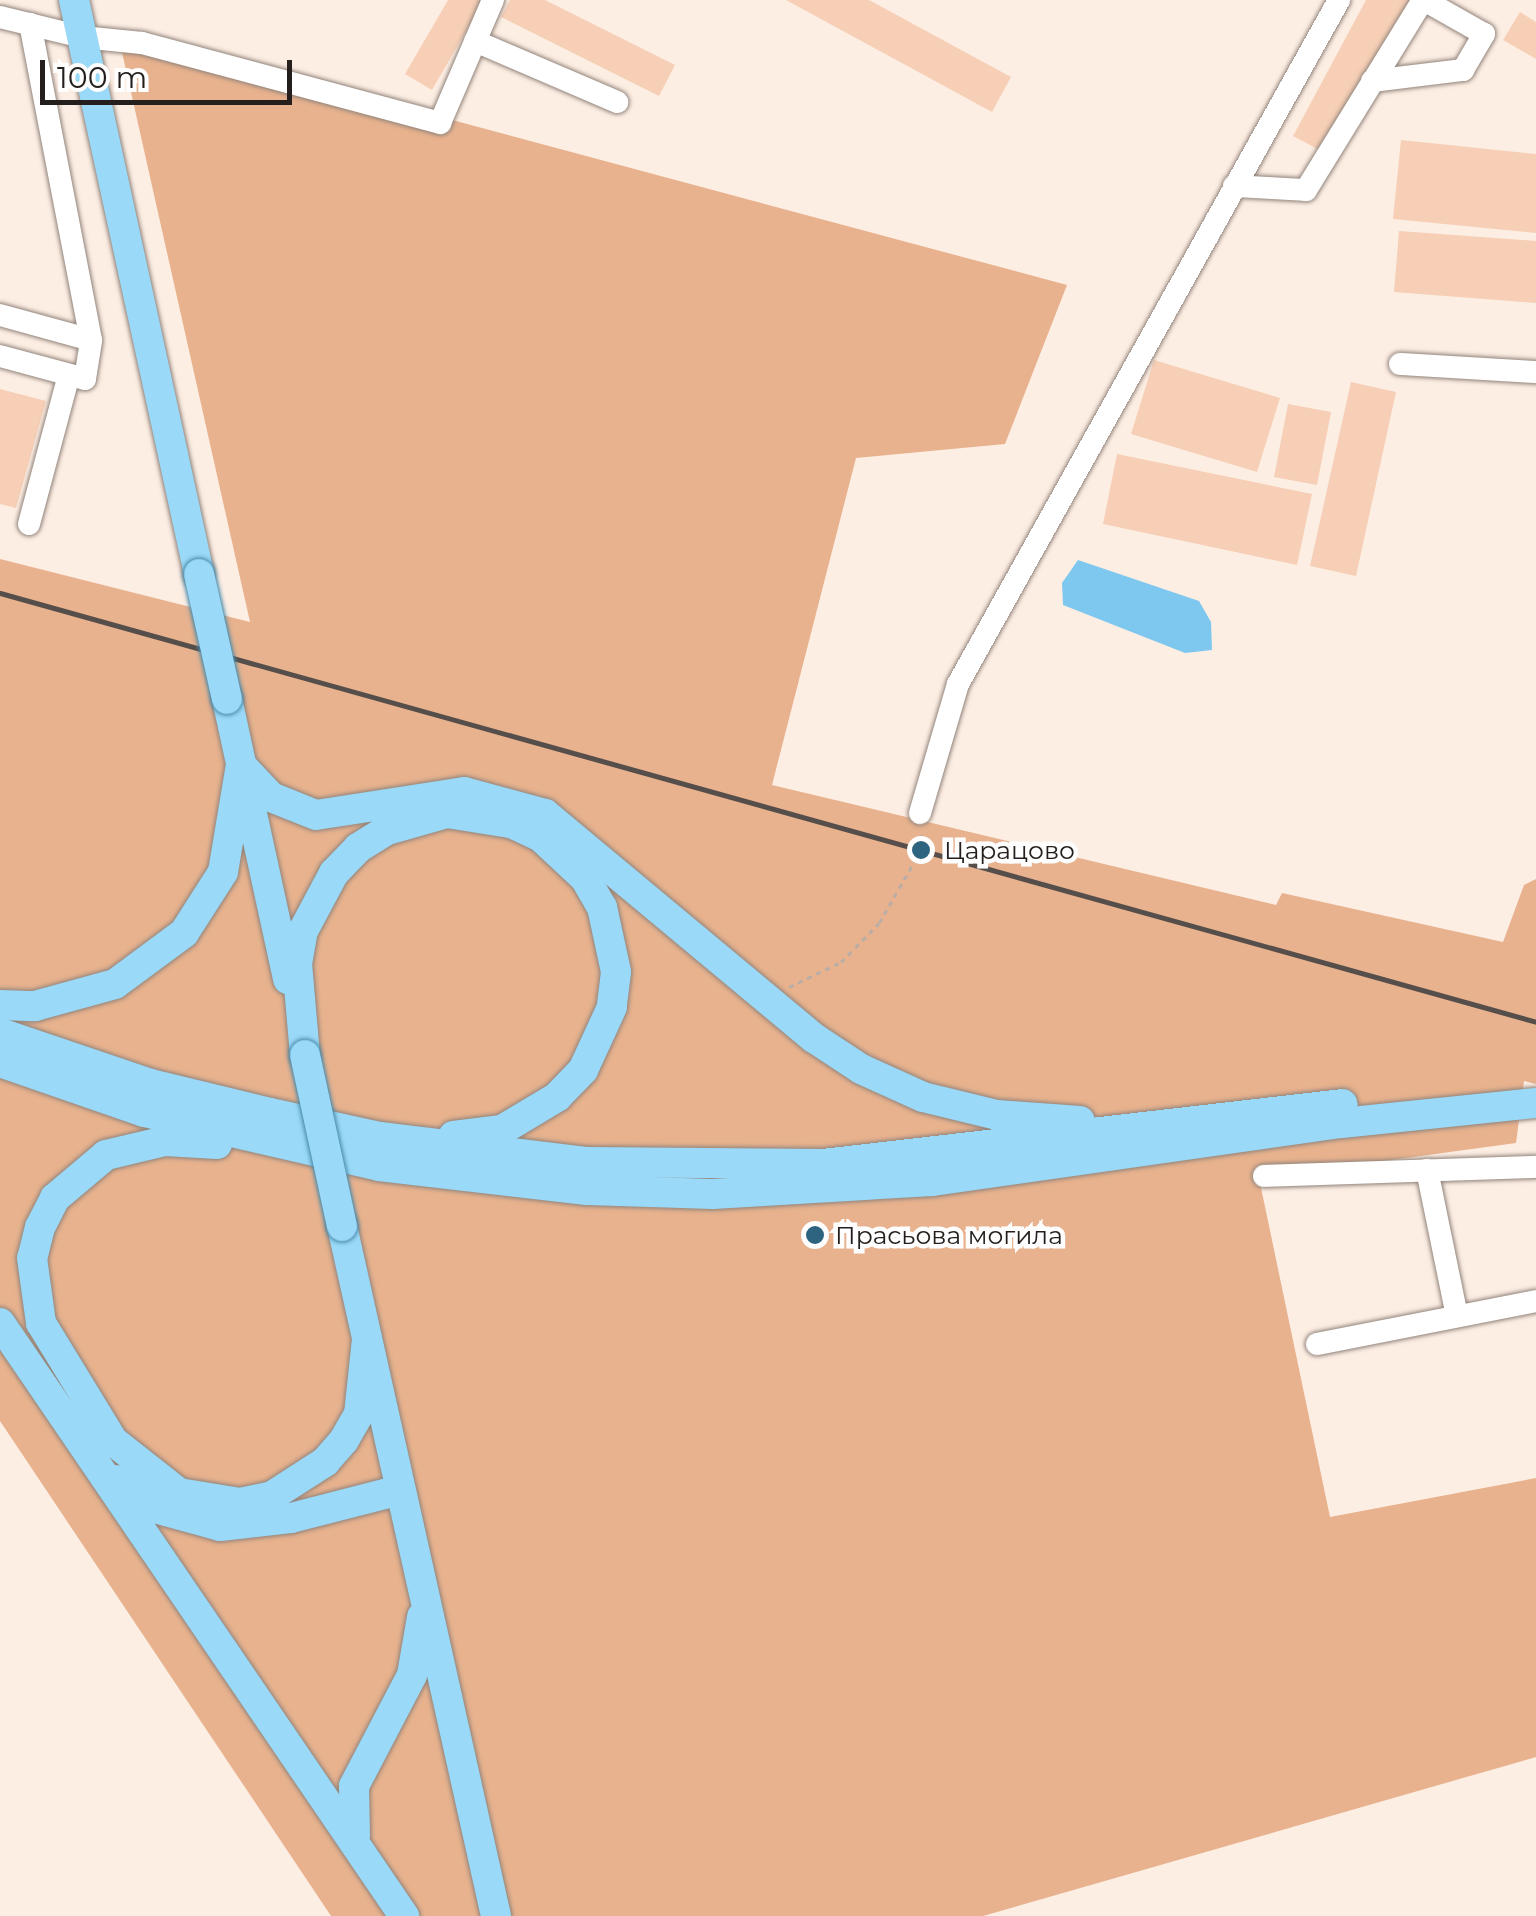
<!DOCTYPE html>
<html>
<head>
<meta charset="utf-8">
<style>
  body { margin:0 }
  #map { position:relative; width:1536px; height:1916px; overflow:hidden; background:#fdeee4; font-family:Montserrat,sans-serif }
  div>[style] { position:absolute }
  .green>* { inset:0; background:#e8b28e }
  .water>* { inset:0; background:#7ec7ef }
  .building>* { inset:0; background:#f6cfb6 }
  .path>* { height:2.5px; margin-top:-1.25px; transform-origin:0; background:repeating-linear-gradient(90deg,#b9ada6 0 5px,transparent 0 10px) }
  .roads { filter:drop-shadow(0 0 2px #91847b) drop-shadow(0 0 2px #91847b) }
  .minor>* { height:22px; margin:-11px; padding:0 11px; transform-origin:11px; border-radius:11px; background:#fff }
  .major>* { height:30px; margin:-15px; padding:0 15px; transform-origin:15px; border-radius:15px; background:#9bd9f8 }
  .rail>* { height:5px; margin:-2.5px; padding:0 2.5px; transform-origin:2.5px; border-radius:2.5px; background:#564e4a }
  .bridges { filter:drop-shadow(0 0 2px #4688a8) drop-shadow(0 0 2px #4688a8) }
  .major-bridge>* { height:30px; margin:-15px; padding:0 15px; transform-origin:15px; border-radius:15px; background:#9bd9f8 }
  .dots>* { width:28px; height:28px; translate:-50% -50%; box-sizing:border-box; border:5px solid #fefefe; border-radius:50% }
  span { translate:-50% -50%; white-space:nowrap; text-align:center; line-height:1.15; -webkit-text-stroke:9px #fefefe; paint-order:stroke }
  .poi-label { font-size:25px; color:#241f1c }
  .left { translate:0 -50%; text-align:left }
  .scale { position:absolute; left:40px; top:60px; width:252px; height:45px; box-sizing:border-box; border:5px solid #241f1c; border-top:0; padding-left:12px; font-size:30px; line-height:35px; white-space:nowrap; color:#241f1c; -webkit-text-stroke:8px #fefefe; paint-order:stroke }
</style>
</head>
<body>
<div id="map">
  <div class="green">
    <i style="clip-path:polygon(117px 30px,1067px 285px,1005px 444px,856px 458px,772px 785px,1276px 905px,1282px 893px,1503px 942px,1524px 885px,1536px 879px,1536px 1084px,1524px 1081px,1516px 1143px,1259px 1178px,1330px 1517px,1536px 1478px,1536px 1757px,983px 1916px,331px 1916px,0 1421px,0 559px,250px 622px)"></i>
  </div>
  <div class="water">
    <i style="clip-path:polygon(1078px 560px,1199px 601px,1211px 622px,1212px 650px,1185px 653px,1063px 605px,1062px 583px)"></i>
  </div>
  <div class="building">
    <i style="clip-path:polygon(448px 0,484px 0,432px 90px,405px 74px)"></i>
    <i style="clip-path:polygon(510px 0,545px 0,675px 65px,659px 96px,501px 17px)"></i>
    <i style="clip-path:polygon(786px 0,869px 0,1011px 77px,992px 112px)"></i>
    <i style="clip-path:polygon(1366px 0,1410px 0,1327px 154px,1293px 136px)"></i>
    <i style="clip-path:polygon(1520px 12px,1536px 22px,1536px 59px,1503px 40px)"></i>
    <i style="clip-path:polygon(1401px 140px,1536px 154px,1536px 233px,1393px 219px)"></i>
    <i style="clip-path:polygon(1399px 231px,1536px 241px,1536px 303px,1394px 292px)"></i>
    <i style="clip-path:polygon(1154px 360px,1280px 398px,1257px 472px,1131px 434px)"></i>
    <i style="clip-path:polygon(1351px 382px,1396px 392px,1356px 576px,1310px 566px)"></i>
    <i style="clip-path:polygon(0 389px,46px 401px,16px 508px,0 504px)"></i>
    <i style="clip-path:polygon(1288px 404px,1331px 412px,1317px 485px,1274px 477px)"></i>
    <i style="clip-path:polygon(1117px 454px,1312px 494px,1297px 565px,1103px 524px)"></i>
  </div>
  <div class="path">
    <i style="left:789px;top:987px;width:58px;rotate:-25.7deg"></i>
    <i style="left:841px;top:962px;width:54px;rotate:-45.7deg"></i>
    <i style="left:879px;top:923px;width:84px;rotate:-60.1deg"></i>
    <i style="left:921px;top:850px;width:15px;rotate:-90deg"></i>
  </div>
  <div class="roads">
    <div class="minor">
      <i style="left:0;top:17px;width:84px;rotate:13.7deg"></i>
      <i style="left:82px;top:37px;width:60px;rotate:5.7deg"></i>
      <i style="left:142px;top:43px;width:309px;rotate:15deg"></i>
      <i style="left:440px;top:123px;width:134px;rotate:-66.7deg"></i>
      <i style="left:475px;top:41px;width:155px;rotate:23.2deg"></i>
      <i style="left:1372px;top:81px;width:92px;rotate:-6.9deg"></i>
      <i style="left:1463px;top:70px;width:42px;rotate:-59.7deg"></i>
      <i style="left:1484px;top:34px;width:69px;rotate:-150.5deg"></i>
      <i style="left:1234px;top:186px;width:72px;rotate:3.2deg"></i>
      <i style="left:1306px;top:190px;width:223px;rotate:-58.4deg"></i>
      <i style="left:0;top:315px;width:94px;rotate:15.4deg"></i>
      <i style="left:0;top:356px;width:88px;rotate:15.1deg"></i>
      <i style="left:85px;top:379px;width:39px;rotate:-81deg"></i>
      <i style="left:91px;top:340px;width:322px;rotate:-100.9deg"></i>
      <i style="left:1400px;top:364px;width:136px;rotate:3.4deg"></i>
      <i style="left:29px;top:524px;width:154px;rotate:-75deg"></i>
      <i style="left:920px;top:813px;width:134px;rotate:-73.6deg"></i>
      <i style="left:958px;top:684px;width:783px;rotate:-60.88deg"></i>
      <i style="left:1427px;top:1170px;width:149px;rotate:78.4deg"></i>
      <i style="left:1264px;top:1176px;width:272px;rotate:-1.9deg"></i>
      <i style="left:1317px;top:1344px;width:223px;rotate:-11.1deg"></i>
    </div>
    <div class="major">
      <i style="left:74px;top:0;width:587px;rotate:77.71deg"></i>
      <i style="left:227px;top:699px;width:287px;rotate:77.7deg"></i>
      <i style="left:241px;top:765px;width:44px;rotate:46.8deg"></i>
      <i style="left:271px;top:797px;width:48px;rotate:21.8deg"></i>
      <i style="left:316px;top:815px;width:150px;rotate:-8.8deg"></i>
      <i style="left:464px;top:792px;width:84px;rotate:15.2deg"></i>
      <i style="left:545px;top:814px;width:350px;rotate:39.8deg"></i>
      <i style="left:814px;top:1038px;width:56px;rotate:33.4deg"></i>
      <i style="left:861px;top:1069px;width:68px;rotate:24.3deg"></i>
      <i style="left:923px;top:1097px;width:76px;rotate:13.7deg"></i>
      <i style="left:997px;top:1115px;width:83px;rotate:4.1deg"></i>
      <i style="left:0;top:1005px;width:35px;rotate:2deg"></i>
      <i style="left:35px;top:1006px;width:83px;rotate:-15.4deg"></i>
      <i style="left:115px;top:984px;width:86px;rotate:-36.5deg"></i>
      <i style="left:184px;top:933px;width:72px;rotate:-57.4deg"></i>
      <i style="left:223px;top:872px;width:109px;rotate:-80.5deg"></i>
      <i style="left:0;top:1033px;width:159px;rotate:18.7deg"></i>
      <i style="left:151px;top:1084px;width:122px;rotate:13.7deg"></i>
      <i style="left:270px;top:1113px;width:113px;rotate:12.3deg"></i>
      <i style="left:380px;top:1137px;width:209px;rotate:6.9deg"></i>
      <i style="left:588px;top:1162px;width:235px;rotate:0.5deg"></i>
      <i style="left:823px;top:1164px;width:523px;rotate:-6.58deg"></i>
      <i style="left:305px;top:1055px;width:91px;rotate:-95deg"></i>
      <i style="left:297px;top:964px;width:34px;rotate:-80deg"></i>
      <i style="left:303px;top:931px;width:66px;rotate:-61.9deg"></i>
      <i style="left:334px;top:873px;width:35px;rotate:-46deg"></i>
      <i style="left:358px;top:848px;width:34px;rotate:-32deg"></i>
      <i style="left:387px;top:830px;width:62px;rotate:-15.8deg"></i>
      <i style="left:447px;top:813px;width:65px;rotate:8.9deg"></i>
      <i style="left:511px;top:823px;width:33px;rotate:25deg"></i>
      <i style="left:541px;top:837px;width:60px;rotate:43deg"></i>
      <i style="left:585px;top:878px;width:34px;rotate:60deg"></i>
      <i style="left:602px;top:907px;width:66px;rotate:77.8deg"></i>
      <i style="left:616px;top:972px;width:35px;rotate:97deg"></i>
      <i style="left:612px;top:1007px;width:69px;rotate:114.7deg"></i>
      <i style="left:583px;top:1070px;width:37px;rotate:134deg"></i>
      <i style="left:557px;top:1097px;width:64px;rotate:149deg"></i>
      <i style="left:502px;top:1130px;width:49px;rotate:173deg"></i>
      <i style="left:0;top:1062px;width:152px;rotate:19.1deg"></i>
      <i style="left:144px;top:1112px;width:241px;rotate:12.9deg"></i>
      <i style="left:379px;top:1166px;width:209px;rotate:6.6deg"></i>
      <i style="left:587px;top:1190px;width:126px;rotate:1.8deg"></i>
      <i style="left:713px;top:1194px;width:219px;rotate:-3.4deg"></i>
      <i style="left:932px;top:1181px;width:414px;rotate:-8.1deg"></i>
      <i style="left:1342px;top:1123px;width:195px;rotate:-5.9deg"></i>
      <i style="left:217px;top:1144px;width:52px;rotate:-176.7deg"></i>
      <i style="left:165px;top:1141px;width:61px;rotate:166.7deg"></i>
      <i style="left:106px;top:1155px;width:67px;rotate:139.9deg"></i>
      <i style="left:55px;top:1198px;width:33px;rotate:117deg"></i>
      <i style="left:40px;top:1227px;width:32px;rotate:104deg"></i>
      <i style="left:32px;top:1258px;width:66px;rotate:82.1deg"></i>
      <i style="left:41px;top:1323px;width:138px;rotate:58.6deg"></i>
      <i style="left:113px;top:1441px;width:84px;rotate:38.2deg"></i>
      <i style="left:179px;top:1493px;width:62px;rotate:9.3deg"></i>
      <i style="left:240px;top:1503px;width:33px;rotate:-12deg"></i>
      <i style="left:272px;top:1496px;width:63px;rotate:-32.7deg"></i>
      <i style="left:325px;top:1462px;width:29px;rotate:-49deg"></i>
      <i style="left:344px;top:1440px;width:30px;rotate:-60deg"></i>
      <i style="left:359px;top:1414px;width:75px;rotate:-83.9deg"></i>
      <i style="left:342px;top:1226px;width:707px;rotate:77.42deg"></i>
      <i style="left:0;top:1323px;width:718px;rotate:55.73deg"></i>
      <i style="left:117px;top:1480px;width:47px;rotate:36.4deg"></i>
      <i style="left:155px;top:1508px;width:67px;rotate:15.5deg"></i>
      <i style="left:220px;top:1526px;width:71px;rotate:-6.4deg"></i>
      <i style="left:291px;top:1518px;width:113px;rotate:-14.4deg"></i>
      <i style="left:355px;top:1835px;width:49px;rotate:-91.2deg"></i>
      <i style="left:354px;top:1786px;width:125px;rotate:-62.4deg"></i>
      <i style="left:412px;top:1675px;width:59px;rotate:-80.2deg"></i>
    </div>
  </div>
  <div class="rail">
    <i style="left:0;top:593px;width:1595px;rotate:15.6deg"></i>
  </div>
  <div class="bridges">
    <div class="major-bridge">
      <i style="left:199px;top:574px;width:128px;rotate:77.4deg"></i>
      <i style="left:305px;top:1055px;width:175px;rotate:77.8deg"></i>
    </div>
  </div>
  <div class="dots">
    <i style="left:921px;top:850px;background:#2e6480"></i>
    <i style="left:815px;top:1235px;background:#2e6480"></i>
  </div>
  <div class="poi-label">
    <span class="left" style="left:944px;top:850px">Царацово</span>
    <span class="left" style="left:835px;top:1235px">Прасьова могила</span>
  </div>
  <div class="scale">100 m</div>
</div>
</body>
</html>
